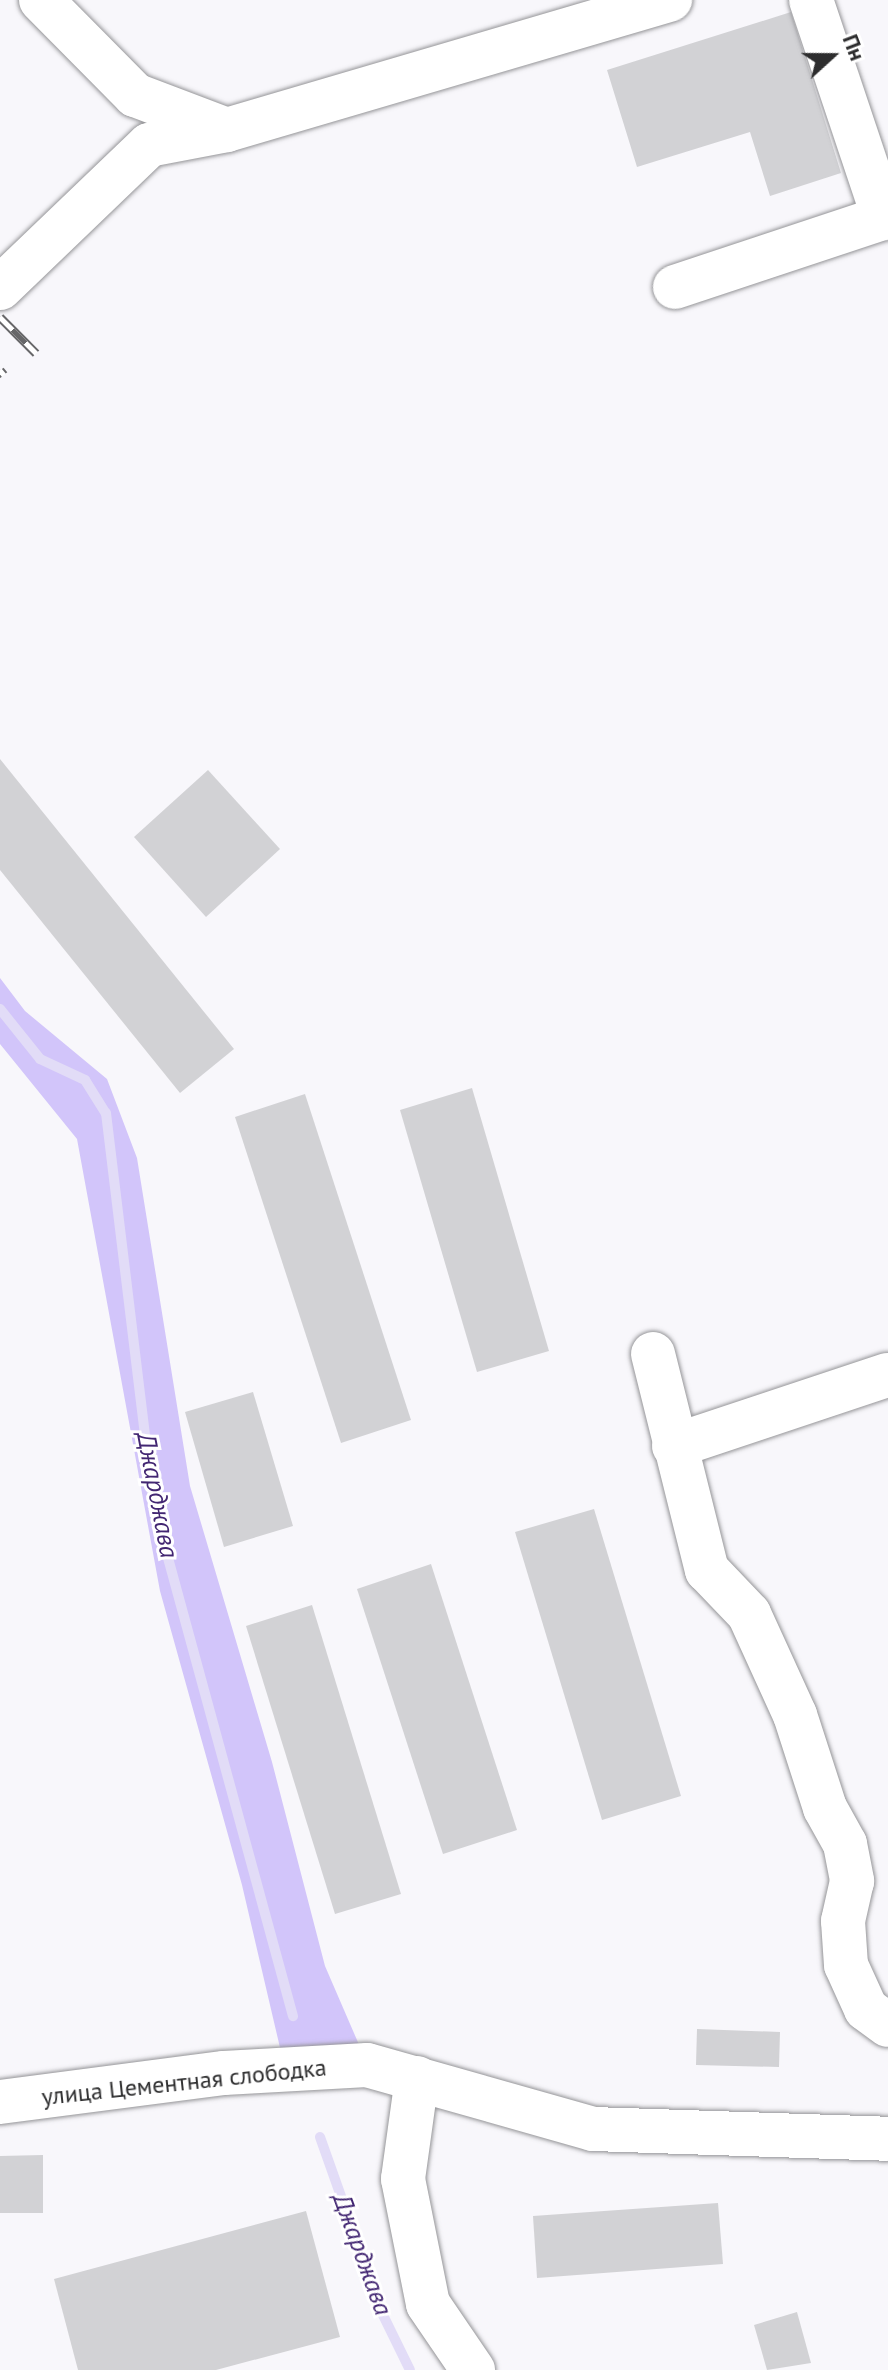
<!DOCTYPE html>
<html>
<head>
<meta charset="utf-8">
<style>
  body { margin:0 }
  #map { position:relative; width:888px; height:2370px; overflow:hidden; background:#f8f7fb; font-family:"PT Sans",sans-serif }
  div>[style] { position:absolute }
  .green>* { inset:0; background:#d2c5fa }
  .stream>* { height:10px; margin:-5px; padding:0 5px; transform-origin:5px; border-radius:5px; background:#e2dcf7 }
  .building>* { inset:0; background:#d2d2d5 }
  .roads { filter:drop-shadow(0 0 2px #959598) drop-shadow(0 0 2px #959598) }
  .minor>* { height:44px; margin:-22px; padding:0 22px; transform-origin:22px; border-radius:22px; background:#fff }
  .rail>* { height:9px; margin-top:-4.5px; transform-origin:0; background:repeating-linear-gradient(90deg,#fff 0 18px,#676769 0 36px); box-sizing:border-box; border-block:2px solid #676769 }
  span { translate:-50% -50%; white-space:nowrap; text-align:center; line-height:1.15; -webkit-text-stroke:6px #fff; paint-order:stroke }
  .street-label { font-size:24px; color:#2d2d2e }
  .water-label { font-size:26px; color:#422672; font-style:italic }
  .north { position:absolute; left:792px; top:16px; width:80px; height:80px; -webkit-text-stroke:6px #fff; paint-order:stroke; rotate:69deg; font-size:22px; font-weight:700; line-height:32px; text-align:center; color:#2d2d2e }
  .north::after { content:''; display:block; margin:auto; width:28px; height:36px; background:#2d2d2e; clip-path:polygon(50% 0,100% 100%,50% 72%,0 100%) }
</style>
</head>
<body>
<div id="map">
  <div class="green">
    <i style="clip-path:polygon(0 978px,25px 1011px,107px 1079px,137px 1158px,190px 1486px,272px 1762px,325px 1966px,360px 2047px,281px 2052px,242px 1885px,160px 1591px,77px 1139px,0 1044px)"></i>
  </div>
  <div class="stream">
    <i style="left:0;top:1009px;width:64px;rotate:51.3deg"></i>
    <i style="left:40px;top:1059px;width:50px;rotate:25deg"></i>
    <i style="left:85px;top:1080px;width:39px;rotate:58deg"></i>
    <i style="left:106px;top:1113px;width:393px;rotate:83.1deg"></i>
    <i style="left:153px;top:1503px;width:532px;rotate:74.74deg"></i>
    <i style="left:320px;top:2137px;width:189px;rotate:70.5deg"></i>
    <i style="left:383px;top:2315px;width:61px;rotate:63.9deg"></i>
  </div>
  <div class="building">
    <i style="clip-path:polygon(791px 12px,841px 173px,770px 196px,750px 132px,637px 167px,607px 70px)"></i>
    <i style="clip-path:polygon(0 759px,234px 1049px,180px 1093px,0 870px)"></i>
    <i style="clip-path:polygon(208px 770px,280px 849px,206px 917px,134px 837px)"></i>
    <i style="clip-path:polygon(472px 1088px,549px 1351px,477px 1372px,400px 1110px)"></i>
    <i style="clip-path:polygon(305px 1094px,411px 1420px,341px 1443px,235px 1117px)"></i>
    <i style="clip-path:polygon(253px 1392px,293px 1526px,224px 1547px,185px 1412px)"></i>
    <i style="clip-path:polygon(594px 1509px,681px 1796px,602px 1820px,515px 1532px)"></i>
    <i style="clip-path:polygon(431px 1564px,517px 1830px,443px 1854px,357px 1589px)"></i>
    <i style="clip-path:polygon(312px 1605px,401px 1894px,335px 1914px,246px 1626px)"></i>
    <i style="clip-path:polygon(697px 2029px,780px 2032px,779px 2067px,696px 2065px)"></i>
    <i style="clip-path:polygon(43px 2155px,43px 2213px,0 2213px,0 2156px)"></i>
    <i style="clip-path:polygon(718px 2203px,723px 2264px,537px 2278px,533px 2216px)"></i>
    <i style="clip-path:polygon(306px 2211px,340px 2337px,216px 2370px,78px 2370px,54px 2279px)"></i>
    <i style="clip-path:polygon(797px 2312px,811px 2363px,767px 2370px,754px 2325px)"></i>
  </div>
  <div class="roads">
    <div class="minor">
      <i style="left:41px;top:0;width:134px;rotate:45.3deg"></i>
      <i style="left:135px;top:95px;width:98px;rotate:20.8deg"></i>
      <i style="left:811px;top:0;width:230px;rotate:71.5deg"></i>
      <i style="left:675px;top:287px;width:225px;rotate:-18.4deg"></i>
      <i style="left:0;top:288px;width:207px;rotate:-43.8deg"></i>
      <i style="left:149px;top:145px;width:79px;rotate:-10.9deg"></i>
      <i style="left:227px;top:130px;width:462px;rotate:-16.4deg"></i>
      <i style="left:653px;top:1354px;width:223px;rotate:76deg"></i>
      <i style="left:707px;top:1570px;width:61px;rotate:46.3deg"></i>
      <i style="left:749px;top:1614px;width:111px;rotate:65.5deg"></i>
      <i style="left:795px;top:1715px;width:98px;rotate:72.1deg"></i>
      <i style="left:825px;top:1808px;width:41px;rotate:60.9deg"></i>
      <i style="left:845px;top:1844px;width:38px;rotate:79deg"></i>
      <i style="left:852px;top:1881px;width:41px;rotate:102.7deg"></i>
      <i style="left:843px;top:1921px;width:44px;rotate:86.1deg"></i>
      <i style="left:846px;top:1965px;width:48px;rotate:65.6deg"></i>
      <i style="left:866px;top:2009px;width:27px;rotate:36deg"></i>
      <i style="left:674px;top:1446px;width:225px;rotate:-18.4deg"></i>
      <i style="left:417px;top:2078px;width:102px;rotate:97.9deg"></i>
      <i style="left:403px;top:2179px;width:127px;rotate:78.7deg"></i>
      <i style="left:428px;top:2304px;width:80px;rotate:55.7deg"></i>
      <i style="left:0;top:2102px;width:226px;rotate:-7.4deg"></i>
      <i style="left:224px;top:2073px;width:143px;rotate:-3.2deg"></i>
      <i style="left:367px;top:2065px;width:235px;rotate:15.8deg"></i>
      <i style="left:593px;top:2129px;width:295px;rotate:1.9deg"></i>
    </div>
  </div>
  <div class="rail">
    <i style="left:0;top:317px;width:51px;rotate:45deg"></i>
    <i style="left:0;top:370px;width:6px;rotate:51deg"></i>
  </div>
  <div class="street-label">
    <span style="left:184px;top:2082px;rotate:-6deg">улица Цементная слободка</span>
  </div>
  <div class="water-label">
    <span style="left:158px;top:1495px;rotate:79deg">Джарджава</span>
    <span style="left:363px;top:2254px;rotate:70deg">Джарджава</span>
  </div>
  <div class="north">Пн</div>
</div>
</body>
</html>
